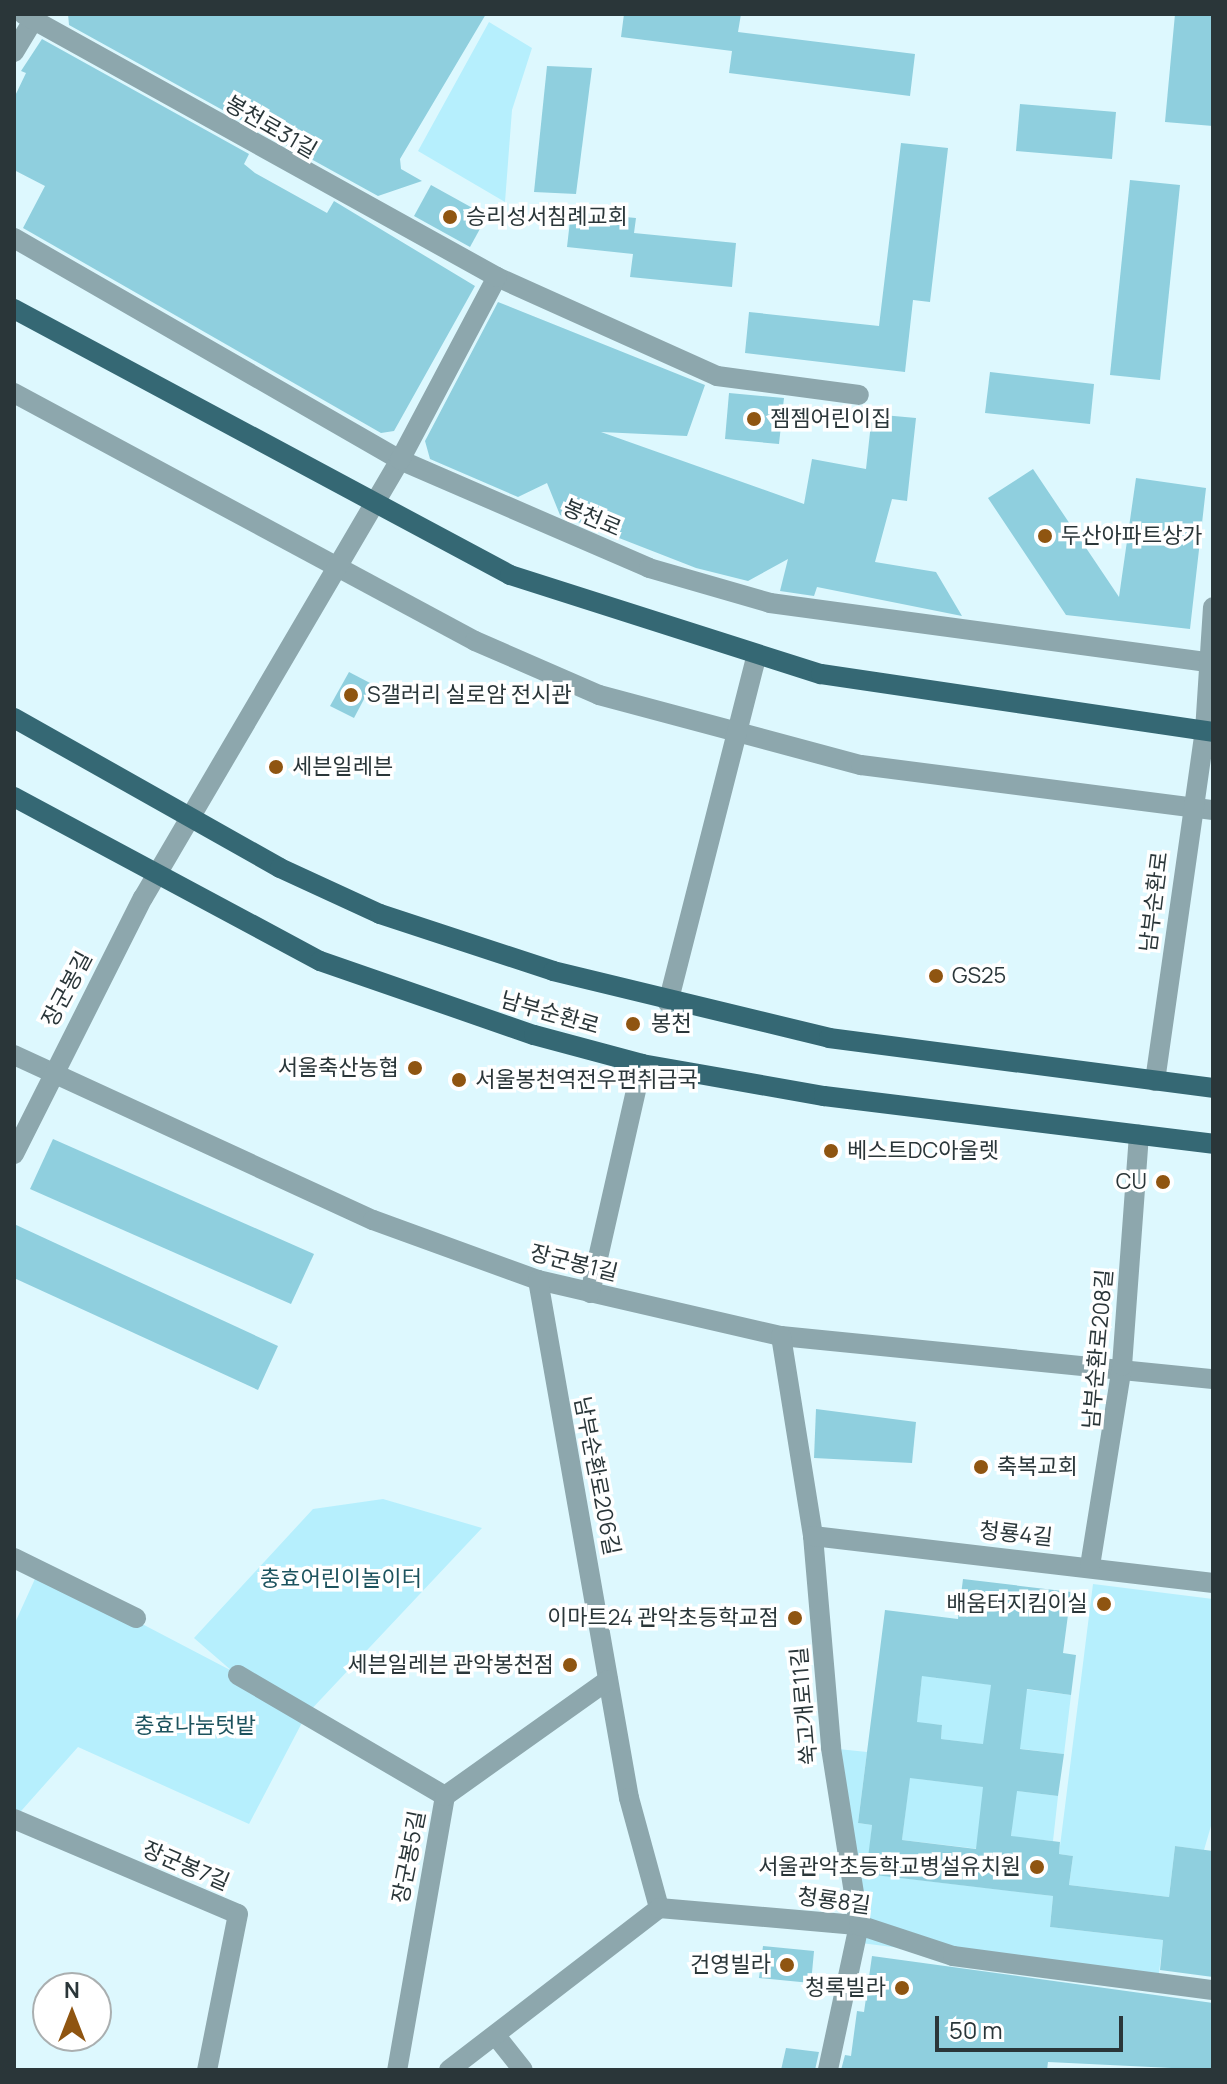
<!DOCTYPE html>
<html>
<head>
<meta charset="utf-8">
<style>
  body { margin:0 }
  #map { position:relative; width:1227px; height:2084px; overflow:hidden; background:#ddf8fe; font-family:Manrope,"Noto Sans KR",sans-serif }
  div>[style] { position:absolute }
  .green>* { inset:0; background:#b6effd }
  .building>* { inset:0; background:#8fcfde }
  .street>* { height:20px; margin:-10px; padding:0 10px; transform-origin:10px; border-radius:10px; background:#8da7ad }
  .primary>* { height:20px; margin:-10px; padding:0 10px; transform-origin:10px; border-radius:10px; background:#356874 }
  .dots>* { width:22px; height:22px; translate:-50% -50%; box-sizing:border-box; border:4px solid #fff; border-radius:50% }
  span { translate:-50% -50%; white-space:nowrap; text-align:center; line-height:1.15; -webkit-text-stroke:7px #fff; paint-order:stroke }
  .street-label { font-size:22px; color:#2a3639 }
  .poi-label { font-size:22px; color:#2a3639 }
  .left { translate:0 -50%; text-align:left }
  .right { translate:-100% -50%; text-align:right }
  .park-label { font-size:22px; color:#1c535e }
  .frame { position:absolute; inset:0; border:16px solid #2a3639; pointer-events:none }
  .north { position:absolute; left:32px; top:1972px; width:80px; height:80px; box-sizing:border-box; background:#fff; border:2px solid #aaafb0; border-radius:50%; rotate:0deg; font-size:22px; font-weight:700; line-height:32px; text-align:center; color:#2a3639 }
  .north::after { content:''; display:block; margin:auto; width:28px; height:36px; background:#8f5511; clip-path:polygon(50% 0,100% 100%,50% 72%,0 100%) }
  .scale { position:absolute; left:935px; top:2016px; width:188px; height:36px; box-sizing:border-box; border:4px solid #2a3639; border-top:0; padding-left:10px; font-size:24px; line-height:28px; white-space:nowrap; color:#2a3639; -webkit-text-stroke:6px #fff; paint-order:stroke }
</style>
</head>
<body>
<div id="map">
  <div class="green">
    <i style="clip-path:polygon(489px 22px,532px 48px,512px 110px,505px 202px,418px 151px)"></i>
    <i style="clip-path:polygon(383px 1499px,482px 1528px,306px 1715px,249px 1824px,78px 1747px,14px 1819px,14px 1625px,39px 1570px,232px 1671px,194px 1638px,313px 1509px)"></i>
    <i style="clip-path:polygon(1093px 1584px,1213px 1599px,1213px 1819px,1204px 1850px,1175px 1846px,1169px 1897px,1069px 1885px,1073px 1856px,1059px 1854px)"></i>
    <i style="clip-path:polygon(925px 1650px,932px 1677px,1071px 1695px,1064px 1754px,941px 1739px,942px 1725px,932px 1724px,930px 1738px,915px 1736px)"></i>
    <i style="clip-path:polygon(838px 1749px,867px 1752px,858px 1823px,872px 1825px,867px 1874px,1053px 1896px,1050px 1927px,1163px 1940px,1158px 1981px,861px 1943px)"></i>
    <i style="clip-path:polygon(912px 1757px,919px 1779px,1058px 1796px,1053px 1841px,1023px 1838px,1009px 1853px,1012px 1828px,980px 1824px,997px 1851px,902px 1840px)"></i>
  </div>
  <div class="building">
    <i style="clip-path:polygon(68px 14px,486px 14px,400px 159px,401px 169px,422px 181px,378px 196px,69px 25px)"></i>
    <i style="clip-path:polygon(624px 14px,741px 14px,738px 32px,915px 54px,910px 96px,729px 73px,732px 51px,621px 37px)"></i>
    <i style="clip-path:polygon(1175px 14px,1213px 14px,1213px 126px,1165px 122px)"></i>
    <i style="clip-path:polygon(42px 39px,249px 154px,244px 164px,255px 173px,327px 213px,334px 201px,475px 286px,394px 431px,381px 433px,23px 228px,45px 186px,14px 170px,14px 98px,26px 73px,21px 71px)"></i>
    <i style="clip-path:polygon(547px 66px,592px 68px,576px 194px,534px 192px)"></i>
    <i style="clip-path:polygon(1020px 104px,1116px 112px,1112px 159px,1016px 151px)"></i>
    <i style="clip-path:polygon(901px 143px,948px 148px,930px 302px,913px 300px,905px 372px,745px 353px,749px 312px,879px 326px)"></i>
    <i style="clip-path:polygon(1130px 180px,1180px 185px,1160px 380px,1110px 375px)"></i>
    <i style="clip-path:polygon(431px 185px,487px 216px,470px 247px,414px 216px)"></i>
    <i style="clip-path:polygon(571px 212px,636px 218px,634px 233px,736px 243px,732px 287px,630px 277px,633px 254px,567px 247px)"></i>
    <i style="clip-path:polygon(498px 302px,705px 385px,687px 436px,601px 432px,804px 504px,812px 459px,866px 469px,872px 414px,916px 418px,907px 501px,892px 499px,875px 562px,936px 572px,962px 616px,817px 587px,814px 596px,780px 591px,788px 559px,748px 581px,696px 568px,560px 515px,547px 483px,518px 497px,430px 459px,425px 441px)"></i>
    <i style="clip-path:polygon(990px 372px,1094px 384px,1090px 424px,985px 413px)"></i>
    <i style="clip-path:polygon(729px 393px,784px 398px,779px 444px,725px 439px)"></i>
    <i style="clip-path:polygon(1033px 469px,1119px 597px,1136px 478px,1206px 488px,1190px 629px,1066px 615px,988px 498px)"></i>
    <i style="clip-path:polygon(349px 672px,372px 684px,354px 718px,330px 706px)"></i>
    <i style="clip-path:polygon(53px 1139px,314px 1254px,291px 1304px,30px 1189px)"></i>
    <i style="clip-path:polygon(14px 1224px,278px 1346px,258px 1390px,14px 1278px)"></i>
    <i style="clip-path:polygon(816px 1409px,916px 1422px,912px 1463px,814px 1458px)"></i>
    <i style="clip-path:polygon(evenodd,963px 1579px,1071px 1592px,1063px 1653px,1076px 1655px,1071px 1695px,1027px 1689px,1020px 1749px,1064px 1754px,1058px 1796px,1017px 1791px,1011px 1836px,1060px 1842px,1059px 1854px,1073px 1856px,1069px 1885px,1169px 1897px,1175px 1846px,1213px 1851px,1213px 1977px,1160px 1970px,1163px 1940px,1050px 1927px,1053px 1896px,866px 1874px,872px 1825px,858px 1823px,885px 1610px,958px 1619px,963px 1579px,922px 1676px,991px 1685px,983px 1744px,941px 1739px,942px 1725px,917px 1722px,922px 1676px,963px 1579px,910px 1778px,983px 1787px,976px 1849px,902px 1840px,910px 1778px)"></i>
    <i style="clip-path:polygon(763px 1946px,814px 1951px,811px 1983px,759px 1978px)"></i>
    <i style="clip-path:polygon(872px 1956px,1213px 2003px,1213px 2070px,1048px 2062px,1047px 2070px,841px 2070px,845px 2055px,851px 2056px,857px 2011px,864px 2012px)"></i>
    <i style="clip-path:polygon(786px 2048px,819px 2052px,815px 2070px,781px 2070px)"></i>
  </div>
  <div class="street">
    <i style="left:14px;top:52px;width:44px;rotate:-58.8deg"></i>
    <i style="left:14px;top:238px;width:445px;rotate:29.9deg"></i>
    <i style="left:400px;top:460px;width:271px;rotate:23.4deg"></i>
    <i style="left:649px;top:568px;width:126px;rotate:16.1deg"></i>
    <i style="left:770px;top:603px;width:447px;rotate:7.7deg"></i>
    <i style="left:497px;top:277px;width:241px;rotate:24.2deg"></i>
    <i style="left:717px;top:376px;width:143px;rotate:7.6deg"></i>
    <i style="left:14px;top:393px;width:523px;rotate:28.28deg"></i>
    <i style="left:475px;top:641px;width:135px;rotate:23.5deg"></i>
    <i style="left:599px;top:695px;width:271px;rotate:15deg"></i>
    <i style="left:861px;top:765px;width:355px;rotate:7.3deg"></i>
    <i style="left:668px;top:1003px;width:355px;rotate:-75.7deg"></i>
    <i style="left:14px;top:1055px;width:395px;rotate:24.7deg"></i>
    <i style="left:373px;top:1220px;width:176px;rotate:20deg"></i>
    <i style="left:538px;top:1280px;width:249px;rotate:13deg"></i>
    <i style="left:781px;top:1336px;width:434px;rotate:5.7deg"></i>
    <i style="left:1155px;top:1081px;width:354px;rotate:-81.9deg"></i>
    <i style="left:1205px;top:731px;width:124px;rotate:-86.3deg"></i>
    <i style="left:14px;top:1154px;width:287px;rotate:-63.3deg"></i>
    <i style="left:143px;top:898px;width:508px;rotate:-59.6deg"></i>
    <i style="left:400px;top:460px;width:207px;rotate:-62.1deg"></i>
    <i style="left:497px;top:277px;width:542px;rotate:-150.98deg"></i>
    <i style="left:538px;top:1280px;width:526px;rotate:80.04deg"></i>
    <i style="left:629px;top:1798px;width:114px;rotate:74.7deg"></i>
    <i style="left:590px;top:1293px;width:235px;rotate:-77.2deg"></i>
    <i style="left:781px;top:1336px;width:203px;rotate:80.9deg"></i>
    <i style="left:813px;top:1536px;width:213px;rotate:85.1deg"></i>
    <i style="left:831px;top:1748px;width:179px;rotate:81deg"></i>
    <i style="left:859px;top:1925px;width:148px;rotate:102.1deg"></i>
    <i style="left:813px;top:1536px;width:403px;rotate:6.7deg"></i>
    <i style="left:14px;top:1558px;width:136px;rotate:26.2deg"></i>
    <i style="left:1090px;top:1566px;width:203px;rotate:-80.9deg"></i>
    <i style="left:1122px;top:1366px;width:232px;rotate:-85.8deg"></i>
    <i style="left:238px;top:1675px;width:240px;rotate:30.3deg"></i>
    <i style="left:445px;top:1796px;width:278px;rotate:99.9deg"></i>
    <i style="left:445px;top:1796px;width:200px;rotate:-35.4deg"></i>
    <i style="left:14px;top:1819px;width:243px;rotate:23deg"></i>
    <i style="left:238px;top:1914px;width:159px;rotate:101.2deg"></i>
    <i style="left:496px;top:2036px;width:43px;rotate:51.5deg"></i>
    <i style="left:449px;top:2070px;width:265px;rotate:-37.6deg"></i>
    <i style="left:659px;top:1908px;width:201px;rotate:4.9deg"></i>
    <i style="left:859px;top:1925px;width:99px;rotate:18.3deg"></i>
    <i style="left:953px;top:1956px;width:262px;rotate:7.5deg"></i>
  </div>
  <div class="primary">
    <i style="left:14px;top:309px;width:563px;rotate:28.2deg"></i>
    <i style="left:510px;top:575px;width:326px;rotate:17.7deg"></i>
    <i style="left:821px;top:674px;width:396px;rotate:8.4deg"></i>
    <i style="left:14px;top:718px;width:305px;rotate:29.4deg"></i>
    <i style="left:280px;top:868px;width:110px;rotate:24.7deg"></i>
    <i style="left:380px;top:914px;width:182px;rotate:18.2deg"></i>
    <i style="left:553px;top:971px;width:284px;rotate:13.6deg"></i>
    <i style="left:829px;top:1038px;width:387px;rotate:7.4deg"></i>
    <i style="left:14px;top:797px;width:347px;rotate:28.2deg"></i>
    <i style="left:320px;top:961px;width:226px;rotate:19.1deg"></i>
    <i style="left:534px;top:1035px;width:112px;rotate:15deg"></i>
    <i style="left:642px;top:1064px;width:185px;rotate:10deg"></i>
    <i style="left:824px;top:1096px;width:392px;rotate:7deg"></i>
  </div>
  <div class="dots">
    <i style="left:450px;top:217px;background:#8f5511"></i>
    <i style="left:754px;top:419px;background:#8f5511"></i>
    <i style="left:1045px;top:536px;background:#8f5511"></i>
    <i style="left:351px;top:695px;background:#8f5511"></i>
    <i style="left:276px;top:767px;background:#8f5511"></i>
    <i style="left:936px;top:976px;background:#8f5511"></i>
    <i style="left:633px;top:1024px;background:#8f5511"></i>
    <i style="left:415px;top:1068px;background:#8f5511"></i>
    <i style="left:459px;top:1080px;background:#8f5511"></i>
    <i style="left:831px;top:1151px;background:#8f5511"></i>
    <i style="left:1163px;top:1182px;background:#8f5511"></i>
    <i style="left:981px;top:1467px;background:#8f5511"></i>
    <i style="left:1104px;top:1604px;background:#8f5511"></i>
    <i style="left:795px;top:1618px;background:#8f5511"></i>
    <i style="left:570px;top:1665px;background:#8f5511"></i>
    <i style="left:1037px;top:1867px;background:#8f5511"></i>
    <i style="left:787px;top:1965px;background:#8f5511"></i>
    <i style="left:902px;top:1988px;background:#8f5511"></i>
  </div>
  <div class="street-label">
    <span style="left:271px;top:127px;rotate:30deg">봉천로31길</span>
    <span style="left:592px;top:518px;rotate:23deg">봉천로</span>
    <span style="left:1154px;top:902px;rotate:-83deg">남부순환로</span>
    <span style="left:67px;top:989px;rotate:-62deg">장군봉길</span>
    <span style="left:550px;top:1013px;rotate:16deg">남부순환로</span>
    <span style="left:574px;top:1263px;rotate:14deg">장군봉1길</span>
    <span style="left:1098px;top:1349px;rotate:-85deg">남부순환로208길</span>
    <span style="left:597px;top:1476px;rotate:79deg">남부순환로206길</span>
    <span style="left:1016px;top:1534px;rotate:6deg">청룡4길</span>
    <span style="left:804px;top:1706px;rotate:-95deg">쑥고개로11길</span>
    <span style="left:409px;top:1857px;rotate:-79deg">장군봉5길</span>
    <span style="left:186px;top:1866px;rotate:23deg">장군봉7길</span>
    <span style="left:834px;top:1901px;rotate:8deg">청룡8길</span>
  </div>
  <div class="poi-label">
    <span class="left" style="left:466px;top:217px">승리성서침례교회</span>
    <span class="left" style="left:770px;top:419px">젬젬어린이집</span>
    <span class="left" style="left:1061px;top:536px">두산아파트상가</span>
    <span class="left" style="left:367px;top:695px">S갤러리 실로암 전시관</span>
    <span class="left" style="left:292px;top:767px">세븐일레븐</span>
    <span class="left" style="left:952px;top:976px">GS25</span>
    <span class="left" style="left:651px;top:1024px">봉천</span>
    <span class="right" style="left:399px;top:1068px">서울축산농협</span>
    <span class="left" style="left:475px;top:1080px">서울봉천역전우편취급국</span>
    <span class="left" style="left:847px;top:1151px">베스트DC아울렛</span>
    <span class="right" style="left:1147px;top:1182px">CU</span>
    <span class="left" style="left:997px;top:1467px">축복교회</span>
    <span class="right" style="left:1088px;top:1604px">배움터지킴이실</span>
    <span class="right" style="left:779px;top:1618px">이마트24 관악초등학교점</span>
    <span class="right" style="left:554px;top:1665px">세븐일레븐 관악봉천점</span>
    <span class="right" style="left:1021px;top:1867px">서울관악초등학교병설유치원</span>
    <span class="right" style="left:771px;top:1965px">건영빌라</span>
    <span class="right" style="left:886px;top:1988px">청록빌라</span>
  </div>
  <div class="park-label">
    <span style="left:341px;top:1579px">충효어린이놀이터</span>
    <span style="left:195px;top:1726px">충효나눔텃밭</span>
  </div>
  <div class="frame"></div>
  <div class="north">N</div>
  <div class="scale">50 m</div>
</div>
</body>
</html>
